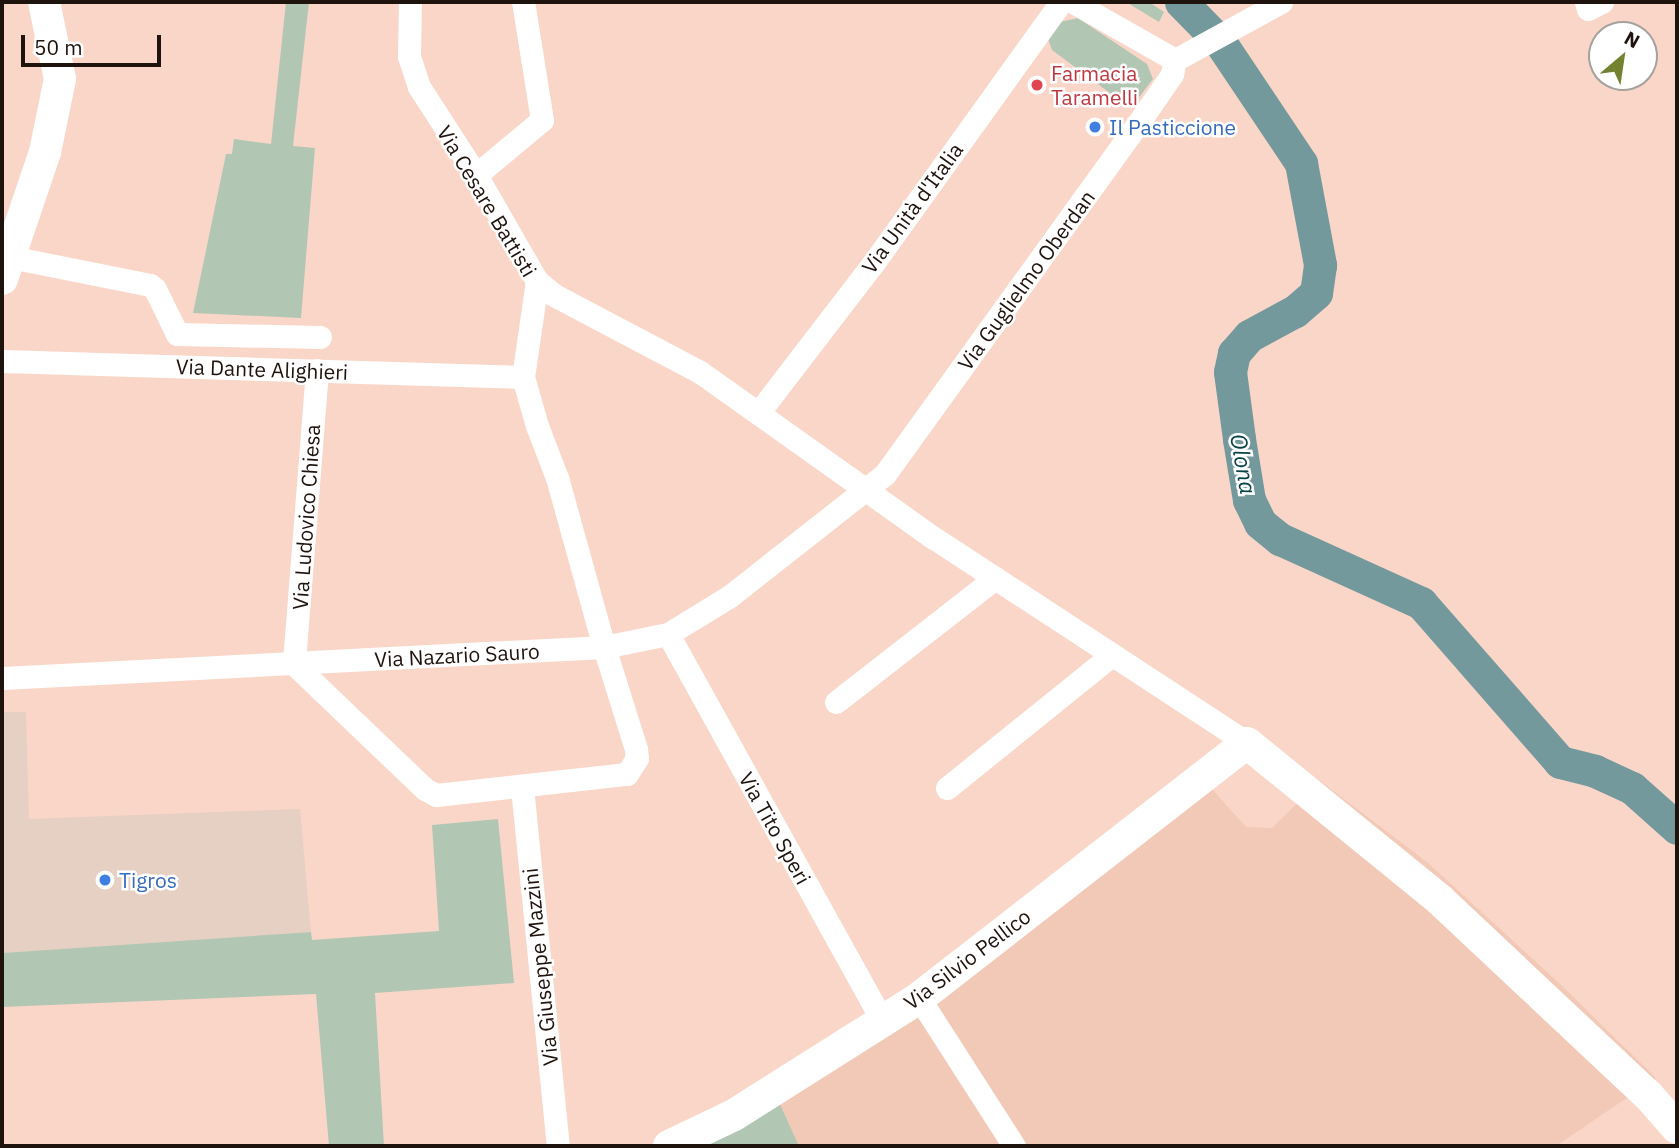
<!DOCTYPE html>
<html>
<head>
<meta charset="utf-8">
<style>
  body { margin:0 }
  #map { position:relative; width:1679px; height:1148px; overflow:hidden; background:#fad6c8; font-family:"IBM Plex Sans",sans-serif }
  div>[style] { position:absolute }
  .commercial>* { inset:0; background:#e6d0c3 }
  .built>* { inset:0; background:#f2c8b7 }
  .green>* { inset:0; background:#b2c7b3 }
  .river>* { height:33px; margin:-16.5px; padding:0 16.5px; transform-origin:16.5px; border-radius:16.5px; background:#74999d }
  .street>* { height:23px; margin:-11.5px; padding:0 11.5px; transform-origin:11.5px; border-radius:11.5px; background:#fff }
  .secondary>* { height:32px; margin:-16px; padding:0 16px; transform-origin:16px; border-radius:16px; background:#fff }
  .dots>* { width:19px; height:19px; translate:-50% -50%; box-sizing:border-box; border:4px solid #fff; border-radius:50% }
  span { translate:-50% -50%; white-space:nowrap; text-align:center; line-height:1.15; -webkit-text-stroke:5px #fff; paint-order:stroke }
  .health-label { font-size:21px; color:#be3a42 }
  .left { translate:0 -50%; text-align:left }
  .shop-label { font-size:21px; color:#366cbe }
  .street-label { font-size:21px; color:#1f130e }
  .water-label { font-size:23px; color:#074348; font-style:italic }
  .frame { position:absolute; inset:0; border:4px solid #1f130e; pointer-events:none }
  .north { position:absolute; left:1588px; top:21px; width:70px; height:70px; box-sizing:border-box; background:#fff; border:2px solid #a5a19f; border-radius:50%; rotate:29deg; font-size:19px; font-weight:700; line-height:28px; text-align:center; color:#1f130e }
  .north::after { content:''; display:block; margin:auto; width:24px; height:32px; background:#738230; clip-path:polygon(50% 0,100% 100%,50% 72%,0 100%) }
  .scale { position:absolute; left:21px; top:35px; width:140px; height:32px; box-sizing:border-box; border:4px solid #1f130e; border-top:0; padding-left:9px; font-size:21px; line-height:24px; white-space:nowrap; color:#1f130e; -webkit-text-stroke:5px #fff; paint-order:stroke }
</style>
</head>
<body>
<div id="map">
  <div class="commercial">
    <i style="clip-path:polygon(2px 712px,26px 712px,29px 819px,300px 809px,311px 932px,2px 953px)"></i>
  </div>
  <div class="built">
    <i style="clip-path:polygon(1320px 781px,1427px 862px,1560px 984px,1656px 1078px,1556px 1146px,799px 1146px,779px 1102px,1210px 787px,1246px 827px,1272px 828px)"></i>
  </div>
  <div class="green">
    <i style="clip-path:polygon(286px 2px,309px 2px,293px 146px,315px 148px,301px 318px,193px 313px,226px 154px,232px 154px,234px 139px,271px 144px)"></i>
    <i style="clip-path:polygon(1126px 2px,1149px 2px,1164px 12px,1159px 22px)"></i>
    <i style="clip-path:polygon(1078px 18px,1147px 64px,1153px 79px,1134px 104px,1126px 105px,1052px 50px,1048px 39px,1060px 22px)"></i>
    <i style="clip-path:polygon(498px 819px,514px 983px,375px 993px,384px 1146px,329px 1146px,316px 994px,2px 1007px,2px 953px,311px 932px,312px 940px,439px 931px,432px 825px)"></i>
    <i style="clip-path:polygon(779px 1102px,799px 1146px,704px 1146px)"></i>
  </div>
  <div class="river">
    <i style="left:1181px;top:2px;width:56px;rotate:45.7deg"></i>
    <i style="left:1220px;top:42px;width:146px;rotate:56.2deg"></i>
    <i style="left:1301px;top:163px;width:104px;rotate:79.4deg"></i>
    <i style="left:1320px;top:265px;width:28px;rotate:98deg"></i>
    <i style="left:1316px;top:293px;width:28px;rotate:139deg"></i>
    <i style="left:1295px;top:311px;width:52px;rotate:151.5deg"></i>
    <i style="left:1249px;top:336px;width:23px;rotate:131deg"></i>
    <i style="left:1234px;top:353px;width:19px;rotate:102deg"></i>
    <i style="left:1230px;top:372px;width:68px;rotate:82.3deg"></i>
    <i style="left:1239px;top:439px;width:62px;rotate:80.7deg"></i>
    <i style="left:1249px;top:500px;width:25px;rotate:64deg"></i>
    <i style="left:1260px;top:523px;width:26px;rotate:39deg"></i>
    <i style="left:1280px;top:539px;width:155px;rotate:24.4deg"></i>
    <i style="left:1421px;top:603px;width:211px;rotate:48.8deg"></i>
    <i style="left:1560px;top:762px;width:36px;rotate:14deg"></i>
    <i style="left:1595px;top:771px;width:41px;rotate:24.7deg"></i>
    <i style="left:1632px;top:788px;width:60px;rotate:41.6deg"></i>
  </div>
  <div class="street">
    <i style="left:1073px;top:2px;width:117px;rotate:29.6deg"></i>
    <i style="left:1586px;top:2px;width:7px;rotate:74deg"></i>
    <i style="left:1588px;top:9px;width:16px;rotate:-27deg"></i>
    <i style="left:1175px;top:60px;width:121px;rotate:-28.7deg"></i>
    <i style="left:476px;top:175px;width:86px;rotate:-39.8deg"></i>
    <i style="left:542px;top:120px;width:120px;rotate:-99.1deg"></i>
    <i style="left:10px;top:257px;width:143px;rotate:11.3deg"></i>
    <i style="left:150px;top:285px;width:6px;rotate:39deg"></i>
    <i style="left:155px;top:289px;width:50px;rotate:63.9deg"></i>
    <i style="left:177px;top:334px;width:143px;rotate:1.2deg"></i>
    <i style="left:537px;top:281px;width:22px;rotate:39deg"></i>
    <i style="left:554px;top:295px;width:165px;rotate:27.8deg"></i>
    <i style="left:700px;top:372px;width:287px;rotate:35.4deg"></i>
    <i style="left:934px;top:538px;width:374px;rotate:33.2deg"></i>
    <i style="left:2px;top:361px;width:521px;rotate:1.76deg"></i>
    <i style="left:317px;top:370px;width:295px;rotate:94.5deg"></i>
    <i style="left:294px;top:664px;width:181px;rotate:43.7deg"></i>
    <i style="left:425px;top:789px;width:13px;rotate:29deg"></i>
    <i style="left:436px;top:795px;width:192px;rotate:-6.3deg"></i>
    <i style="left:627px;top:774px;width:19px;rotate:-58deg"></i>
    <i style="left:637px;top:758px;width:9px;rotate:-96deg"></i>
    <i style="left:636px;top:749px;width:107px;rotate:-107.4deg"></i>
    <i style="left:604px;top:647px;width:175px;rotate:-105.5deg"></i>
    <i style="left:557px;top:478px;width:56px;rotate:-111deg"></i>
    <i style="left:537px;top:426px;width:51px;rotate:-105.9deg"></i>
    <i style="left:523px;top:377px;width:97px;rotate:-81.7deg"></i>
    <i style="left:537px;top:281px;width:122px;rotate:-119.9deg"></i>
    <i style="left:476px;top:175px;width:105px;rotate:-122.9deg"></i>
    <i style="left:419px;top:87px;width:32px;rotate:-108deg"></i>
    <i style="left:409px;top:57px;width:55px;rotate:-89deg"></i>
    <i style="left:759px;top:412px;width:185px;rotate:-52.5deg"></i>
    <i style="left:872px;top:265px;width:324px;rotate:-54.3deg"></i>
    <i style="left:668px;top:634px;width:444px;rotate:61deg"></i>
    <i style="left:2px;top:678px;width:603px;rotate:-2.95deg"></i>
    <i style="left:604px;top:647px;width:65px;rotate:-11.5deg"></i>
    <i style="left:668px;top:634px;width:73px;rotate:-31.5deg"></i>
    <i style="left:730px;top:596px;width:197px;rotate:-38.2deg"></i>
    <i style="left:885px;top:474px;width:430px;rotate:-54.2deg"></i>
    <i style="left:1137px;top:125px;width:62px;rotate:-55.5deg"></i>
    <i style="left:1172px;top:74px;width:14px;rotate:-78deg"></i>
    <i style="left:836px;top:702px;width:202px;rotate:-37.9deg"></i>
    <i style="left:522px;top:787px;width:361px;rotate:84.3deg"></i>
    <i style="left:947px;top:788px;width:212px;rotate:-38.9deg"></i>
    <i style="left:919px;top:998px;width:176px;rotate:57.3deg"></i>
  </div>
  <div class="secondary">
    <i style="left:2px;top:279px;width:134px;rotate:-71.3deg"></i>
    <i style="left:45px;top:152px;width:75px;rotate:-78.4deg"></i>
    <i style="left:60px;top:79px;width:79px;rotate:-101.7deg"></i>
    <i style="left:669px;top:1146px;width:72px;rotate:-25.5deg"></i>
    <i style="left:734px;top:1115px;width:219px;rotate:-32.3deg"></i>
    <i style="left:919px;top:998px;width:415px;rotate:-37.9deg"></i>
    <i style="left:1247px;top:743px;width:249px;rotate:39.1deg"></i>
    <i style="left:1440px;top:900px;width:285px;rotate:43.2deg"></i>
    <i style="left:1648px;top:1095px;width:44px;rotate:48.7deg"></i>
  </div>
  <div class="dots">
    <i style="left:1037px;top:85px;background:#e0444e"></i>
    <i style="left:1095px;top:127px;background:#3f7fe0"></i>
    <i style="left:105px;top:880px;background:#3f7fe0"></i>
  </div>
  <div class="health-label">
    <span class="left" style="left:1051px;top:85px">Farmacia<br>Taramelli</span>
  </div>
  <div class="shop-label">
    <span class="left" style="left:1109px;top:127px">Il Pasticcione</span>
    <span class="left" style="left:119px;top:880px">Tigros</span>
  </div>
  <div class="street-label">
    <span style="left:487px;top:201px;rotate:59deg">Via Cesare Battisti</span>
    <span style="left:912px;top:208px;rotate:-54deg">Via Unità d'Italia</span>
    <span style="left:1026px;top:280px;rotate:-54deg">Via Guglielmo Oberdan</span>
    <span style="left:262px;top:369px;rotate:2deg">Via Dante Alighieri</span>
    <span style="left:306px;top:517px;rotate:-86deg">Via Ludovico Chiesa</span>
    <span style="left:457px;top:655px;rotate:-3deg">Via Nazario Sauro</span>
    <span style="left:775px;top:828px;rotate:61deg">Via Tito Speri</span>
    <span style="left:967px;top:959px;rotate:-37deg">Via Silvio Pellico</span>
    <span style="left:540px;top:967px;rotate:-96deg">Via Giuseppe Mazzini</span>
  </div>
  <div class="water-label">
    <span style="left:1244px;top:464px;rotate:80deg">Olona</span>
  </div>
  <div class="frame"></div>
  <div class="north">N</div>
  <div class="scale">50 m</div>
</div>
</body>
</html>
